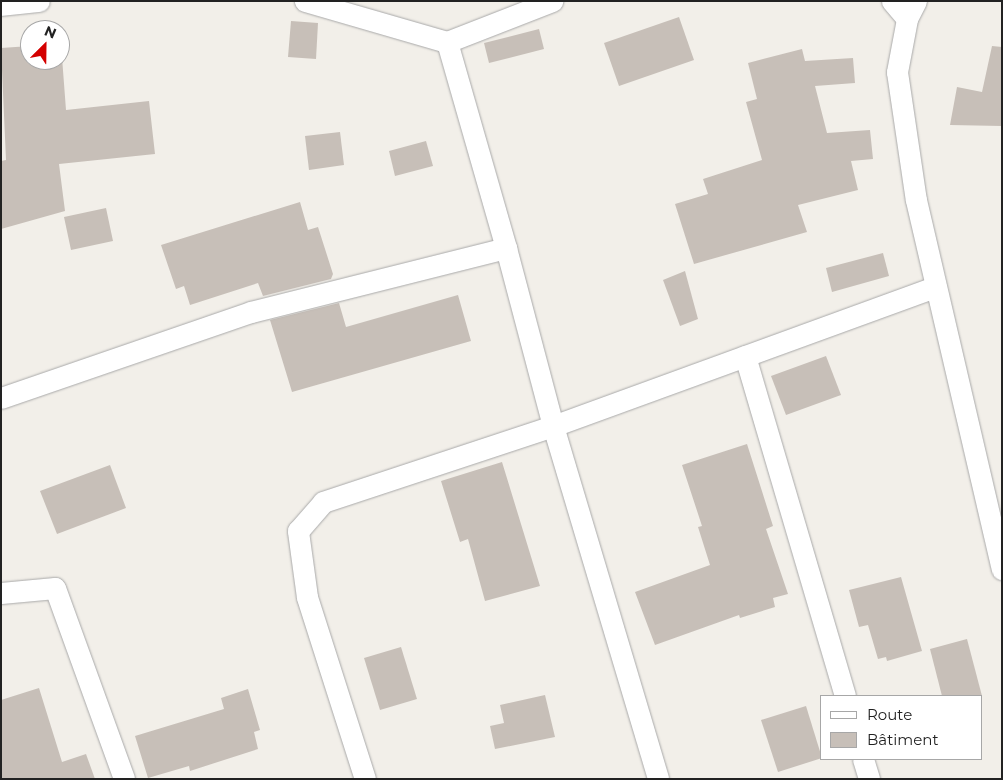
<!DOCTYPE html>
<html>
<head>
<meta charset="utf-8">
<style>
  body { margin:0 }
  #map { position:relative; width:1003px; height:780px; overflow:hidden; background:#f2efe9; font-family:Montserrat,sans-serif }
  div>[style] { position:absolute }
  .building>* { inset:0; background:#c7bfb8 }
  .roads { filter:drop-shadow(0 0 1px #a9a9a9) drop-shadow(0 0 1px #a9a9a9) }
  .minor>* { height:21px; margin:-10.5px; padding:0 10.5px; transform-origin:10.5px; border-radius:10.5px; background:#fff }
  span { translate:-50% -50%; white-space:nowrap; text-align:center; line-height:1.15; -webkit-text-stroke:5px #fff; paint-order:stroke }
  .frame { position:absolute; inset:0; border:2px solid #222; pointer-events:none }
  .legend { position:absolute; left:820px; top:695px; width:162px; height:65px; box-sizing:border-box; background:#fff; border:1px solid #a7a7a7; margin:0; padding:6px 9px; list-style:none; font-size:15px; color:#222 }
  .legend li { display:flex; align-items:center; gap:10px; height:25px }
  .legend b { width:25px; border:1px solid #a7a7a7 }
  .north { position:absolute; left:20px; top:20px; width:50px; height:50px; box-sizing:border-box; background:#fff; border:1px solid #a7a7a7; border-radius:50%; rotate:23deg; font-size:14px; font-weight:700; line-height:20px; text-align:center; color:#222 }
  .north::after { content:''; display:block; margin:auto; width:18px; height:22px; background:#d40000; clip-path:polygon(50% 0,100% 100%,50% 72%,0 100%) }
</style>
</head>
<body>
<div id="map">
  <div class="building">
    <i style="clip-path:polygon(679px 17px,694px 60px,619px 86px,604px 43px)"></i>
    <i style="clip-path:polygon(291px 21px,318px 23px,316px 59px,288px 57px)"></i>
    <i style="clip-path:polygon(539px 29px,544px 49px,489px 63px,484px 43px)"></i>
    <i style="clip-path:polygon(61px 44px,66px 110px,149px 101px,155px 154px,59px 164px,65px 211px,1px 229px,1px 161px,6px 160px,1px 48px,30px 46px,30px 60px,60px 60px)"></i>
    <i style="clip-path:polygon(992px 46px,1002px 47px,1002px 126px,950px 125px,957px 87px,982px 92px)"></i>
    <i style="clip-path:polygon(802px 49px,805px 61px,853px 58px,855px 83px,815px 86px,827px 133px,870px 130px,873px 159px,851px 161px,858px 190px,798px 205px,807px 232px,694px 264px,675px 204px,708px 194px,703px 179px,762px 160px,746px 102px,757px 99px,748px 63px)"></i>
    <i style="clip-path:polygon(340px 132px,344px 165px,309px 170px,305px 136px)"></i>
    <i style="clip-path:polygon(426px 141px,433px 166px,395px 176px,389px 151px)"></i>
    <i style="clip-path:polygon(300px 202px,308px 230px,318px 227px,333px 274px,331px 279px,263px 296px,258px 283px,190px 305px,184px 286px,176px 289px,161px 245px)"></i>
    <i style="clip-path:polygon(106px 208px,113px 241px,71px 250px,64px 217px)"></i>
    <i style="clip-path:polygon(883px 253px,889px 276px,832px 292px,826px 268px)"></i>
    <i style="clip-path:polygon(685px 271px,698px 319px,680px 326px,663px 280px)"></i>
    <i style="clip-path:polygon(458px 295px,471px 341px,292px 392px,270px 320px,339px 303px,346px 327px)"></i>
    <i style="clip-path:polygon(826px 356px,841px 395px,786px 415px,771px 376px)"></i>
    <i style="clip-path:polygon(747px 444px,773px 526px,766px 529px,788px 594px,773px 598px,775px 607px,740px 618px,739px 615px,655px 645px,635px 592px,710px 565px,698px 527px,702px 526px,682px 465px)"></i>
    <i style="clip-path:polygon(502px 462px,540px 586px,485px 601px,468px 539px,460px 542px,441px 481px)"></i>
    <i style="clip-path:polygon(110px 465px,126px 508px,57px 534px,40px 491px)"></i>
    <i style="clip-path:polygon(901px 577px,922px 651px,887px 661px,886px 657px,878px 659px,868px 625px,859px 627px,849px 590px)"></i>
    <i style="clip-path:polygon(967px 639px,982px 696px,942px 696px,930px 649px)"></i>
    <i style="clip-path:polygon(401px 647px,417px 699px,380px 710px,364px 658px)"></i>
    <i style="clip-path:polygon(39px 688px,62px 762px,86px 754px,95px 779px,1px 779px,1px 700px)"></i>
    <i style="clip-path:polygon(248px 689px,260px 730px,254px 732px,258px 749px,190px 771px,189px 766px,148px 778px,135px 736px,224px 709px,221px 698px)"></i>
    <i style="clip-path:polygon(545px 695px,555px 737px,495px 749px,490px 726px,504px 723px,500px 705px)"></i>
    <i style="clip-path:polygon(806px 706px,822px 758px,778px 772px,761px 720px)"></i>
  </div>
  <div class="roads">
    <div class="minor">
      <i style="left:305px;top:1px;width:148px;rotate:16.1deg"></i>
      <i style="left:447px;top:42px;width:113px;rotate:-21.3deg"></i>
      <i style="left:892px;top:1px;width:23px;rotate:50deg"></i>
      <i style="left:916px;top:1px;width:20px;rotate:117deg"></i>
      <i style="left:907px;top:19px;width:54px;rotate:100.7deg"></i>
      <i style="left:897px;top:72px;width:129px;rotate:81.6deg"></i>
      <i style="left:916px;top:200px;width:379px;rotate:76.9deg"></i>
      <i style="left:1px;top:5px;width:38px;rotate:-6deg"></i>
      <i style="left:447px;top:42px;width:214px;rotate:74deg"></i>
      <i style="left:506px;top:248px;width:184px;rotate:75.2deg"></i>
      <i style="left:553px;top:426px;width:368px;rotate:73.4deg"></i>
      <i style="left:745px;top:356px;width:354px;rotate:73.6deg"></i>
      <i style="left:1px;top:398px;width:264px;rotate:-19deg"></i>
      <i style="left:251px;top:312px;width:263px;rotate:-14.1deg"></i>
      <i style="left:1px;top:593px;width:54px;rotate:-5.3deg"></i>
      <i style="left:55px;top:588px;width:203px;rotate:70.1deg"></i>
      <i style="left:863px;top:759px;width:21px;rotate:73deg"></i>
      <i style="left:365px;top:779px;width:191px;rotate:-107.7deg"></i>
      <i style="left:307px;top:597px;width:67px;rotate:-97.8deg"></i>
      <i style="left:298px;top:531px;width:38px;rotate:-49deg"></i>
      <i style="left:323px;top:502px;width:242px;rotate:-18.3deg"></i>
      <i style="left:553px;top:426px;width:407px;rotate:-20deg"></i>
    </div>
  </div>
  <div class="frame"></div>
  <ul class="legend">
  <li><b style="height:6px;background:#fff"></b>Route</li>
  <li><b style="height:14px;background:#c7bfb8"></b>Bâtiment</li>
  </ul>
  <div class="north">N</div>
</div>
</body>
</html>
